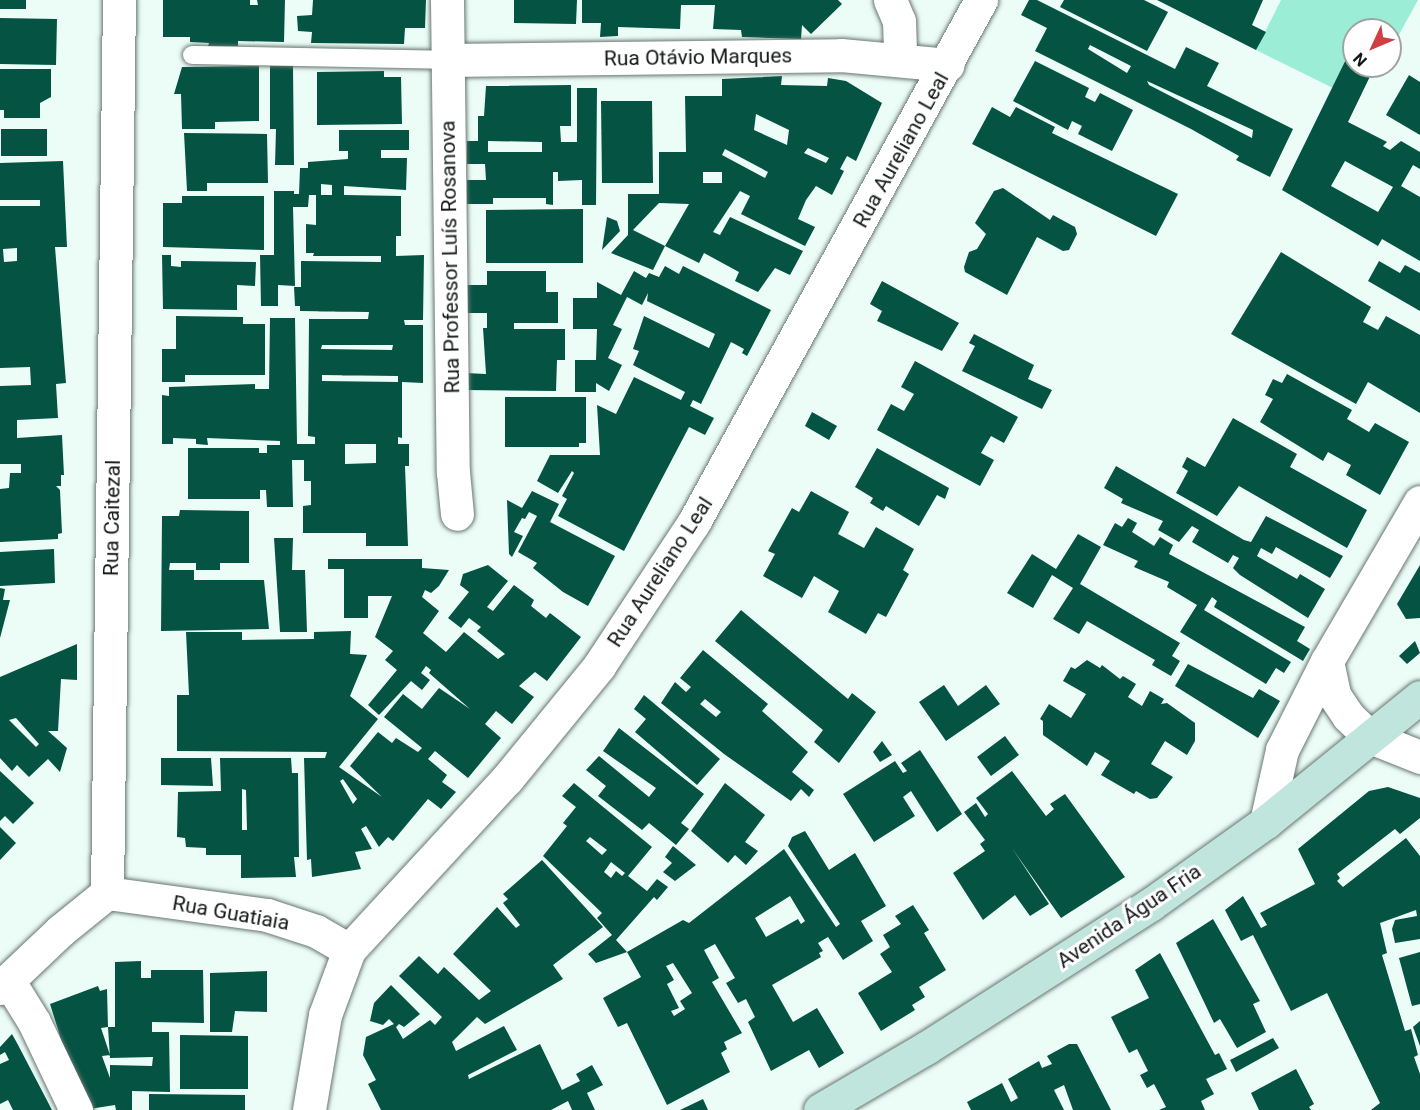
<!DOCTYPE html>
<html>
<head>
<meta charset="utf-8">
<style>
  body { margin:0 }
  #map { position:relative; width:1420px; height:1110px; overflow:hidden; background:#ecfdf7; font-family:Roboto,sans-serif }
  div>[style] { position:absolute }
  .green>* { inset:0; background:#9beed5 }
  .building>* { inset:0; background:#045343 }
  .roads { filter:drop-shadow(0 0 2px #687671) drop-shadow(0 0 2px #687671) }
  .service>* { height:18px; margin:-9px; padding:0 9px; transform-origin:9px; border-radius:9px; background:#fff }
  .minor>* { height:33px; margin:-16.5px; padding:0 16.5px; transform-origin:16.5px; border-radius:16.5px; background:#fff }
  .tertiary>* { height:33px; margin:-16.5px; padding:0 16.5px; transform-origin:16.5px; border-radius:16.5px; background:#fff }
  .secondary>* { height:33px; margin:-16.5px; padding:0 16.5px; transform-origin:16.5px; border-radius:16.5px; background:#c0e5dc }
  span { translate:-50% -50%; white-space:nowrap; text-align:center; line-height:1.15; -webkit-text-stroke:6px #fff; paint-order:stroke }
  .street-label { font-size:21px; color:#131816 }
  .north { position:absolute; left:1342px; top:18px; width:60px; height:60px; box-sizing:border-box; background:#fff; border:2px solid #a1a3a2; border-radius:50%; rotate:226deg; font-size:16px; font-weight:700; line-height:24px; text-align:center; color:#131816 }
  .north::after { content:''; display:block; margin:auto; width:21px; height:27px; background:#cf4045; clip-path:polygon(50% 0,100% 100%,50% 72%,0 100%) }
</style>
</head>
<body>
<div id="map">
  <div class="green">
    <i style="clip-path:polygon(1281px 0,1418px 0,1396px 40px,1390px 37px,1390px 30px,1378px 30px,1364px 22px,1360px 30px,1354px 30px,1354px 43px,1333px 88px,1256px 50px)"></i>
  </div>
  <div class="building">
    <i style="clip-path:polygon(0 0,26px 0,26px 9px,0 9px)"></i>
    <i style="clip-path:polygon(163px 0,250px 0,250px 5px,258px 5px,257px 0,285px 0,284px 42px,238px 41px,238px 46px,208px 46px,209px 43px,190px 42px,190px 37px,163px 37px)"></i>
    <i style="clip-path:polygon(313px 0,426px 0,425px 28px,405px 28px,404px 44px,311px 43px,312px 32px,298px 31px,297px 16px,312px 15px)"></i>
    <i style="clip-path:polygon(514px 0,577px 0,576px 24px,514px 23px)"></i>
    <i style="clip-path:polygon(582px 0,838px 0,842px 4px,811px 34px,802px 25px,801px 39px,742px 37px,741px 30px,713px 29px,715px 5px,681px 5px,680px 29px,618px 27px,618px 36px,600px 37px,601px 23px,582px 23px)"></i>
    <i style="clip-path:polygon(evenodd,1029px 0,1037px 0,1175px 69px,1186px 47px,1219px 63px,1207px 86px,1293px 129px,1270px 177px,1236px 160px,1239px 156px,1191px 129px,1035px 51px,1047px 28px,1021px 15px,1029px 0,1090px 45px,1131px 66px,1127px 73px,1088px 49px,1090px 45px,1029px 0,1147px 81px,1253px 130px,1252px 138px,1149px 85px,1147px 81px)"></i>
    <i style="clip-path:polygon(1064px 0,1144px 0,1168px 12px,1147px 51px,1060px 7px)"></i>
    <i style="clip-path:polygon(1157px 0,1263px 0,1252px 25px,1266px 32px,1256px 50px)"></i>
    <i style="clip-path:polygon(0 18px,57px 19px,56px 65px,0 64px)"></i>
    <i style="clip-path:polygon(evenodd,1354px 43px,1354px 66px,1375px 66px,1348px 122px,1387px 142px,1383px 146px,1390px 150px,1401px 141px,1420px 152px,1420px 169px,1413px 165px,1401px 186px,1420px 197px,1420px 261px,1382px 239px,1378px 246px,1282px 190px,1354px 43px,1345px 161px,1393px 187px,1378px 212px,1331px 186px,1345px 161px)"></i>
    <i style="clip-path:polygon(1035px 61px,1089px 88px,1085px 97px,1095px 102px,1100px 93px,1133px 110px,1112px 151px,1078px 134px,1082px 126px,1072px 121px,1068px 130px,1013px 101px)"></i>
    <i style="clip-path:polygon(259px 66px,259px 121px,215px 122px,215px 129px,182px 129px,181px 94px,174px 94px,182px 67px)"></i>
    <i style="clip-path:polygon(270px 66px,293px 66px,294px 165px,275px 165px,276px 129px,270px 129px)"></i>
    <i style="clip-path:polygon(0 69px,51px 69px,51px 97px,40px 103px,40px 118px,4px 118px,4px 110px,0 110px)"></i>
    <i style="clip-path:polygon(384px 71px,384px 77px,401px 77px,402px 124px,317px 125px,317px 72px)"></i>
    <i style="clip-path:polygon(1409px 75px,1420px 82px,1420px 135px,1386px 115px)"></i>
    <i style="clip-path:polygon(evenodd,782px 76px,781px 85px,827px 86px,828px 78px,846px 81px,882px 103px,856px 161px,847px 156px,840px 169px,844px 171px,832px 195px,816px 186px,806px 200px,798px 219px,815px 227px,805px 246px,741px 214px,750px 196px,740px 191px,713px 232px,720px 235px,730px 217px,803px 251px,790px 275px,775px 268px,758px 292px,735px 281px,739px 272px,704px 253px,699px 263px,665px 246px,689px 204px,659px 203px,633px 230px,665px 246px,653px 270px,611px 253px,628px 235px,628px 194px,659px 194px,659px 152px,686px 152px,685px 96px,722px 96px,722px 79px,782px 76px,756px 114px,789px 130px,787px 145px,754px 130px,756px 114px,782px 76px,808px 148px,829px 158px,826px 163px,804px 153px,808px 148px,782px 76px,725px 149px,768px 172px,765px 178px,722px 155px,725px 149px,782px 76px,703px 172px,722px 172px,722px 183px,703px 183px,703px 172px)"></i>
    <i style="clip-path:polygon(evenodd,571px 85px,571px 126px,560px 126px,561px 142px,577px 142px,577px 88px,597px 88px,596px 205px,582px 205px,582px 180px,558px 181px,558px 172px,553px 172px,553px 205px,546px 204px,546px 198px,493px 198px,493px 204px,467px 204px,467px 180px,486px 180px,485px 164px,467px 164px,467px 141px,478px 141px,478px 116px,484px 116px,486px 86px,571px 85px,488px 141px,542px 142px,542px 152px,488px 152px,488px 141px)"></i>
    <i style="clip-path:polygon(601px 101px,652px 101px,653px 183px,602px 183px)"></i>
    <i style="clip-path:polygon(992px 107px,1010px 117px,1016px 107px,1055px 127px,1052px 133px,1178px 194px,1156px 236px,972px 144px)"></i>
    <i style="clip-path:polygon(1px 129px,47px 129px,47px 156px,1px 156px)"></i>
    <i style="clip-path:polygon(evenodd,339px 130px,409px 130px,409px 150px,381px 150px,381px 158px,407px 158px,406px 190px,344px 186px,344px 195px,401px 196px,401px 236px,396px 236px,396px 256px,424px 255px,423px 320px,404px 320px,405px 325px,423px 325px,423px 383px,402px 382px,402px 438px,398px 437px,398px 444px,409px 444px,409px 466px,405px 466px,408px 546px,366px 546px,366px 533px,303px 533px,303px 506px,311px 505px,311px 481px,304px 481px,304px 460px,292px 460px,293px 507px,267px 507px,266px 490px,260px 490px,260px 499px,188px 499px,188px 448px,259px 448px,259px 453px,267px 453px,267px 445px,280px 445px,280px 441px,207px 438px,208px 445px,196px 444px,196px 439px,173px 438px,173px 444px,162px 444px,162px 395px,169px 396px,169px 387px,255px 384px,255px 389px,269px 389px,270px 318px,295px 318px,297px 444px,315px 444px,315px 437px,308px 436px,309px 319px,368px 319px,369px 312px,300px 311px,300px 306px,295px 306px,294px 287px,301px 287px,301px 261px,381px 262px,381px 256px,313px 256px,314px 253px,306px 253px,306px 224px,316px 225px,316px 195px,309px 195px,308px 207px,293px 207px,295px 286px,278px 285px,278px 306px,261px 306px,260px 255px,274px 255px,274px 191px,294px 191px,294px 194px,299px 194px,300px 168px,308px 168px,308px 162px,348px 159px,348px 151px,339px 151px,339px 130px,321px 184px,332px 185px,332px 195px,321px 195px,321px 184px,339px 130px,322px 345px,393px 345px,392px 350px,321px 349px,322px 345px,339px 130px,322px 375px,398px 376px,398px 382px,322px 381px,322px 375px,339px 130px,345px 444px,376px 444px,376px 463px,345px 464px,345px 444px)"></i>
    <i style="clip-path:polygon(184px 133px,267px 134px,268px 183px,207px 183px,207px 191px,187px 191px)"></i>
    <i style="clip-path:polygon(evenodd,63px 161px,67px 247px,55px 247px,66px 383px,56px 384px,58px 418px,17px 420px,17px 438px,62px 435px,64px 475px,61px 475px,61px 486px,56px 486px,60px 490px,62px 533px,58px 534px,58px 539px,0 542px,0 489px,9px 488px,10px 473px,21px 473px,21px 464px,0 464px,0 386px,31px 385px,30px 367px,0 368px,0 206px,40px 206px,40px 200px,0 200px,0 163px,63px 161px,17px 248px,17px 261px,4px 262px,3px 249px,17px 248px)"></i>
    <i style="clip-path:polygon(1003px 188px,1050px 220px,1053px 215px,1075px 227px,1077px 234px,1069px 250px,1063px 251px,1037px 237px,1007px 295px,965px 272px,964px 267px,969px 252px,977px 249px,986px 234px,975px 223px,994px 191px)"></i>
    <i style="clip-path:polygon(182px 196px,264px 196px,264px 250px,163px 247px,163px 203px,182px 203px)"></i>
    <i style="clip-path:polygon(583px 209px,583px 263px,486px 263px,486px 210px)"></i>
    <i style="clip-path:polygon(607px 217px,617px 221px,620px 231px,602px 250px)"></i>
    <i style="clip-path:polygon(1281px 252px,1371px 307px,1363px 322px,1378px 330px,1386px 316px,1420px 335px,1420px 413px,1368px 382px,1356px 404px,1231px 334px)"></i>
    <i style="clip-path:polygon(162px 255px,171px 255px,171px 266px,181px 267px,181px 261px,256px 262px,255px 286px,237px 285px,237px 310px,163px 309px)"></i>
    <i style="clip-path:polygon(1379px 261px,1400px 273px,1405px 265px,1420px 273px,1420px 311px,1368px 281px)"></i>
    <i style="clip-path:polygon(665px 266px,679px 274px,683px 266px,771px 310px,747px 356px,742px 353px,744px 349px,731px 342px,701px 404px,693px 400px,690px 406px,714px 418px,705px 435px,689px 427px,624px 551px,558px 516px,567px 499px,562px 496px,574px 473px,572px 471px,558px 493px,537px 481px,550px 455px,600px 455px,597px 405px,616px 414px,634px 377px,681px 400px,685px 392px,633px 365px,639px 351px,633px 349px,644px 316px,709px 348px,715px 334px,647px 301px,648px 293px,642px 305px,627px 297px,613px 325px,622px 329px,608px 358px,622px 365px,609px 391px,596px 383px,596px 392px,575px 392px,575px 360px,596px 360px,597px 329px,573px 329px,573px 298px,597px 298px,597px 282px,621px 295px,634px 271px,646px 278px,649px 273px,659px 277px)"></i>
    <i style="clip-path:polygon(487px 271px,546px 271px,546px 292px,558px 292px,558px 323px,514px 323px,514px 329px,565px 329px,565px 360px,557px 360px,556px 391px,465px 390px,465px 373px,486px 374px,483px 328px,487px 328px,487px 313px,465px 313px,466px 285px,487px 285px)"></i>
    <i style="clip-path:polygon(882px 281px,959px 323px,942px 351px,877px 321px,882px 311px,870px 304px)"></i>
    <i style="clip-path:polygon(176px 316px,243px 317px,243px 324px,265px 324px,265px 375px,185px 375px,185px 382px,162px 382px,162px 349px,176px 349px)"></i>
    <i style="clip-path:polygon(974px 334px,1034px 365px,1028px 379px,1052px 390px,1042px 409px,962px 371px,975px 346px,969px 343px)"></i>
    <i style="clip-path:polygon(915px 361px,1018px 417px,1004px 443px,991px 436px,981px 453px,994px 460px,980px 486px,877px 430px,891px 404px,904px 411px,914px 394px,901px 387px)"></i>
    <i style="clip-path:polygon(1287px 374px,1352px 410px,1347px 419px,1369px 432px,1375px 423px,1409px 442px,1380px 495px,1346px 475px,1351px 465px,1328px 452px,1323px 461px,1260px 422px,1273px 399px,1265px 395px,1273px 379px,1282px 383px)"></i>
    <i style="clip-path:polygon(505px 397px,586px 397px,586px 443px,579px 443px,579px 447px,505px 447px)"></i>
    <i style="clip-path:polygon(812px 412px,837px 426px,829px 440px,805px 426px)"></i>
    <i style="clip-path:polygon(1233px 418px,1297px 454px,1290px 467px,1367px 510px,1347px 548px,1239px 486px,1217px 516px,1176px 493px,1188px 471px,1182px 467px,1187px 457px,1205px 467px)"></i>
    <i style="clip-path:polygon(877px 448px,949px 488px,945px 499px,937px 495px,919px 526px,886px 506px,883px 511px,870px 503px,873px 498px,855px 487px)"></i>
    <i style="clip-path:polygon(1116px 466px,1244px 540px,1251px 542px,1266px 516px,1343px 556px,1330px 578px,1276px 547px,1272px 554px,1261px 548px,1257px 556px,1297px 579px,1300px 574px,1325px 589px,1308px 618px,1240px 575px,1233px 568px,1239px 558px,1233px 555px,1228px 563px,1192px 542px,1199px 530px,1192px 526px,1179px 542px,1158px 530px,1163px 521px,1121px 503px,1123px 499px,1104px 488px)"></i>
    <i style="clip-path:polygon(532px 491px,559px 504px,550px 522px,615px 556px,588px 606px,563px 592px,533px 568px,537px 563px,518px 552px,537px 516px,529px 512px,525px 519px,522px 518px,514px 532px,523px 536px,512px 557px,509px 554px,507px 500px,522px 508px)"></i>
    <i style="clip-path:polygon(811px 491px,849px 512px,838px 534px,864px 548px,876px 527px,914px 549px,903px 570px,909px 574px,886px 617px,878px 613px,866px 634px,828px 612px,839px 591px,814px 576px,802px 598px,763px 576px,775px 554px,768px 551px,792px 508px,799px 512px)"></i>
    <i style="clip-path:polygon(180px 510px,249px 511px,249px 563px,220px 563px,220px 570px,196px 570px,196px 563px,170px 563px,169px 570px,194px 570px,194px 580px,264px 580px,269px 629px,161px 631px,162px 516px,179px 516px)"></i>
    <i style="clip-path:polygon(1128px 518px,1137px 523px,1132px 532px,1154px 546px,1160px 537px,1173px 545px,1169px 554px,1305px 627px,1297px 641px,1310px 649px,1303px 661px,1214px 607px,1217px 601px,1212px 597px,1204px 610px,1291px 662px,1284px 673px,1276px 668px,1266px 684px,1180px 632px,1197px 605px,1167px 587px,1169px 582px,1134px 567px,1138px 561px,1103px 545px,1115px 523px,1122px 527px)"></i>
    <i style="clip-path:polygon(1078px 534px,1101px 547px,1080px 584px,1180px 643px,1172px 656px,1180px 661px,1171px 676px,1152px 665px,1155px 660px,1087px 621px,1079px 634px,1053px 619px,1073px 588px,1052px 575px,1033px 608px,1007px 593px,1032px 554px,1056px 569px)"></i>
    <i style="clip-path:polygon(274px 538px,293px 538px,292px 570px,305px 570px,307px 632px,280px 632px)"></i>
    <i style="clip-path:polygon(54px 549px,55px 583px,0 586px,0 552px)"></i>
    <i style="clip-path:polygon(evenodd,328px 559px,422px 559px,422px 568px,449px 570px,439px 586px,431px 593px,425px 590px,422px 597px,439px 611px,423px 633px,446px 652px,464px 632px,498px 659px,505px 654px,477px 631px,481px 627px,469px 618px,461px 628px,448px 618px,469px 592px,460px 585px,463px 574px,488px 565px,508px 581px,487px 607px,493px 611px,514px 585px,534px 600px,531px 606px,546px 618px,550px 613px,581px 637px,547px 681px,535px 672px,519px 686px,534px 697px,512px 724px,496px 711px,485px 724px,501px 738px,468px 778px,435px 751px,428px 759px,447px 775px,442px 782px,456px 792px,441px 809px,428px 799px,393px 841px,388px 837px,379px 847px,366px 826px,361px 829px,372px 849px,355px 852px,361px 869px,312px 877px,311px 859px,307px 860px,304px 758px,325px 758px,327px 752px,177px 751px,177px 695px,189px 695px,186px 632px,242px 632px,242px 640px,314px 639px,314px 632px,351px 631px,350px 654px,367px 655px,350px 696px,378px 719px,339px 767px,382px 797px,350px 766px,378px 732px,392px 743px,396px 738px,418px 752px,422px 748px,384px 717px,403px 694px,422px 709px,439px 688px,470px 709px,429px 673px,431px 670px,426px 666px,421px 673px,430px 680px,422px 690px,411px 681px,379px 715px,368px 705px,397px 670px,385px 660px,393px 651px,375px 637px,392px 596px,368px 596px,368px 618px,344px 618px,344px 569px,328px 569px,328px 559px,343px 779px,357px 799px,353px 804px,340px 781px,343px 779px)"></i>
    <i style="clip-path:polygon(1420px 565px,1420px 618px,1406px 619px,1397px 604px)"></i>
    <i style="clip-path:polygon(0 588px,5px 589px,3px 600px,10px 600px,0 638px)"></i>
    <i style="clip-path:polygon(741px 610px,848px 699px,852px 693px,876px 712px,839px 763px,814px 742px,823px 730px,715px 641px)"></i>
    <i style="clip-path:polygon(1415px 641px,1420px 653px,1407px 664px,1399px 656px)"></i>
    <i style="clip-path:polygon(evenodd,77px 644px,77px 680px,61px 679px,58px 731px,48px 731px,67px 748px,60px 772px,48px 759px,29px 777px,17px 765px,12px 771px,0 758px,0 677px,77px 644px,16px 718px,39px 744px,36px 747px,9px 720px,16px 718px)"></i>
    <i style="clip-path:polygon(evenodd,703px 650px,768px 704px,762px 711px,808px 752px,792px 772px,814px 790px,809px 797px,801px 789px,791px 801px,724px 754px,661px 703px,675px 682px,686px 692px,691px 687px,680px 678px,703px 650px,705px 699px,721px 712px,716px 717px,700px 704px,705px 699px)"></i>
    <i style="clip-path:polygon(1087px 660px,1100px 668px,1102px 665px,1120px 679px,1123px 676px,1136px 684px,1128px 697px,1142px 706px,1150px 691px,1164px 699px,1161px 704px,1167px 703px,1195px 723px,1195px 741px,1187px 755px,1165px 741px,1151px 764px,1173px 777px,1157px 798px,1150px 799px,1136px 791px,1134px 794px,1101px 775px,1110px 761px,1095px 752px,1087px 766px,1043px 735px,1043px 721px,1040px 719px,1049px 704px,1071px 718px,1086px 694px,1063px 681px,1071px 667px,1075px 669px)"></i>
    <i style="clip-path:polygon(1188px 664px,1253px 698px,1259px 689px,1280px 701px,1258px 738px,1175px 686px)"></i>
    <i style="clip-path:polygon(944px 685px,958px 706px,986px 685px,1000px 704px,946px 741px,919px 702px)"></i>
    <i style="clip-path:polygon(644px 695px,720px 759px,697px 785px,635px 732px,646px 719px,634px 709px)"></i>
    <i style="clip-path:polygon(619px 728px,704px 794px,681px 823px,689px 829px,676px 845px,649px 823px,642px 830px,598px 796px,606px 786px,586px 770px,599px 756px,649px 797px,656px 788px,603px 751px)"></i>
    <i style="clip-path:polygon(1005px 736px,1019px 755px,991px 776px,977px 757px)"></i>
    <i style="clip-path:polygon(882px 741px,892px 755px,880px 762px,873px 752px)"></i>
    <i style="clip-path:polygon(920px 750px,962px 814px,937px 832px,911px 791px,903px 797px,915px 816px,874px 842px,843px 794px,895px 761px,903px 773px,907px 771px,901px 763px)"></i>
    <i style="clip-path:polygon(161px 758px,211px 758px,213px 786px,161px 785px)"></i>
    <i style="clip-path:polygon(evenodd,220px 758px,291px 758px,292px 773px,298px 773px,299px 857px,294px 857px,296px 877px,241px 878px,241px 855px,206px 855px,206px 848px,186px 847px,185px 838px,177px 837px,178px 792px,221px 791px,220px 758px,242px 789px,246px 790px,247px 830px,242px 830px,242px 789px)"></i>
    <i style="clip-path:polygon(0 771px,34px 803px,13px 824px,5px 816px,0 821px)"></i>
    <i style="clip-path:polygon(1012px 771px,1046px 816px,1054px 809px,1050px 804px,1065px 794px,1125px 877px,1061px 918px,1012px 848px,1049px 904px,1030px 916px,1015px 895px,983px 920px,953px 873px,985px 851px,980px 844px,985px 840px,964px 812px,976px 803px,985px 817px,988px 814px,976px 798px)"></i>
    <i style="clip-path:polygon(evenodd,574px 783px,652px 847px,628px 876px,647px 891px,657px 879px,668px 887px,657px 900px,654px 897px,616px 940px,627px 952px,596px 963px,588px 954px,612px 935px,597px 918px,602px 913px,543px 856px,567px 826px,563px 823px,576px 807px,562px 796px,574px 783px,590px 837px,607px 850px,602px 855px,586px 841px,590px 837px,574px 783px,611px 862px,625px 873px,622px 876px,616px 871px,611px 878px,604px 872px,611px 862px)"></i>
    <i style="clip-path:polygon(725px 783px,765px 815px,745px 842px,758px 851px,746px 865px,735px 855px,728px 863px,691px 831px)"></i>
    <i style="clip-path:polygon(1388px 787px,1420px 798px,1420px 818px,1400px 834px,1395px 829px,1337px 874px,1340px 878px,1337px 881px,1343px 887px,1406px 838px,1420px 856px,1420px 939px,1395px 943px,1392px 929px,1395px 920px,1417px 916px,1416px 910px,1380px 923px,1387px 953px,1382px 955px,1405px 1031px,1411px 1029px,1418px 1055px,1414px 1057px,1420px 1074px,1420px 1110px,1371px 1110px,1380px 1103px,1327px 993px,1291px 1011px,1253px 935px,1241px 941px,1225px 910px,1243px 896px,1261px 928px,1267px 925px,1260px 913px,1315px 884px,1298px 849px,1369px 791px)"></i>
    <i style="clip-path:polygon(0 827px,16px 843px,0 860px)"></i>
    <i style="clip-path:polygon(evenodd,805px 831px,829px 870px,855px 853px,886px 906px,861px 921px,873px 941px,843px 960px,828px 937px,818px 943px,823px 951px,819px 953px,821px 957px,772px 985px,793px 1022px,817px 1008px,844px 1053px,819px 1068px,809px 1050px,771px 1071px,748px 1022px,755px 1017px,746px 999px,738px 1003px,726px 983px,735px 978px,715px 944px,704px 950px,719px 978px,712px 982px,742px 1033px,724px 1042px,727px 1049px,721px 1053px,730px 1072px,667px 1105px,627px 1023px,618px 1027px,603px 998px,641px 977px,627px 952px,683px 920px,689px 923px,784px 849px,836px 927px,840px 924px,788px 846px,792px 837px,805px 831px,790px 896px,805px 921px,801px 924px,798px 919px,766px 937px,755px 918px,790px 896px,805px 831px,673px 963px,692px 993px,680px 1001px,685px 1009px,674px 1016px,671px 1011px,679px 1008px,667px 984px,674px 980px,666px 966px,673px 963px)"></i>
    <i style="clip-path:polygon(673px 846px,696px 865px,675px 881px,663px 872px,672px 863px,665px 857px)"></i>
    <i style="clip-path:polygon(542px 860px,603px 927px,553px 965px,563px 979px,485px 1024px,477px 1017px,452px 1042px,456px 1051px,504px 1026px,517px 1050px,468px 1075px,469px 1079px,540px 1044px,562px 1090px,580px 1081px,576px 1074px,592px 1065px,603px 1085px,587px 1093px,595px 1110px,572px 1110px,568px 1101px,551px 1110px,381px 1110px,368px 1084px,376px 1080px,363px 1055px,366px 1037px,394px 1024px,389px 1019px,383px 1025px,370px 1021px,374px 1003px,391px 985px,420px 1014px,404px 1027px,399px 1024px,396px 1027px,403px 1039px,430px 1020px,435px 1025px,442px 1017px,399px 976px,419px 956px,438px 974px,444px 967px,479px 1000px,491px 991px,453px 954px,497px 907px,516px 928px,520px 925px,503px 903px,508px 899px,503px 894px)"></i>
    <i style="clip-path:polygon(913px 905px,929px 930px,924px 933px,946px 970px,919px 987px,925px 997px,912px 1005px,915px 1010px,881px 1031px,858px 993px,892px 972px,880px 954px,890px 947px,883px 935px,901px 924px,895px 916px)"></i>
    <i style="clip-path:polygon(1213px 919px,1260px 1001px,1253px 1004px,1266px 1032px,1237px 1048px,1220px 1019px,1214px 1023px,1176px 943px)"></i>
    <i style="clip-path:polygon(1420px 952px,1420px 1004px,1412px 1006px,1399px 958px)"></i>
    <i style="clip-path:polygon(1160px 953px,1215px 1055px,1219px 1053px,1227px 1069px,1206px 1079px,1214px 1094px,1201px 1101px,1205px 1110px,1159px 1110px,1166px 1107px,1154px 1084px,1147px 1088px,1140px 1075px,1148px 1071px,1137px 1049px,1129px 1053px,1111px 1017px,1149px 998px,1135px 970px)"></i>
    <i style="clip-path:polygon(evenodd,141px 961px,141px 978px,151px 978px,151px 970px,203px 970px,204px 1023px,152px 1022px,152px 1032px,169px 1032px,170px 1092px,132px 1091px,132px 1110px,116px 1110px,115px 1105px,83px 1110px,50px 1004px,98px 986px,100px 991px,107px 989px,108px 1027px,115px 1027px,115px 962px,141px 961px,108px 1027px,110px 1058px,153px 1057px,152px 1066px,110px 1065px,110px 1078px,102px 1056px,110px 1055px,101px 1028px,108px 1027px)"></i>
    <i style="clip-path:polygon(267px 971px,267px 1012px,235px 1011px,232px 1032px,210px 1032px,210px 973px)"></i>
    <i style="clip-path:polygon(1420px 1021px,1420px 1046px,1413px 1027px)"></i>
    <i style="clip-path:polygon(12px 1034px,17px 1043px,52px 1110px,13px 1110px,8px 1100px,0 1104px,0 1064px,9px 1060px,5px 1052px,0 1055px,0 1047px)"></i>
    <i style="clip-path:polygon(180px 1035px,248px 1036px,248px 1089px,180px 1089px)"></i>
    <i style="clip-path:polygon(1273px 1038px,1279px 1048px,1236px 1072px,1230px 1060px)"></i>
    <i style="clip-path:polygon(1069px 1044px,1077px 1044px,1111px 1110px,1073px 1110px,1064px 1085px,1054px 1090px,1064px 1110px,971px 1110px,967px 1102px,1002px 1083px,1011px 1102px,1018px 1098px,1008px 1079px,1039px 1061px,1042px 1068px,1052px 1064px,1047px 1056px)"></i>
    <i style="clip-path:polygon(1296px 1069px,1314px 1104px,1309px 1107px,1311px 1110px,1259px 1110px,1251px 1093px)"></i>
    <i style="clip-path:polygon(149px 1094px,245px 1095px,245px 1110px,149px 1110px)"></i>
    <i style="clip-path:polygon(703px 1099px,708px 1110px,680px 1110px)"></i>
  </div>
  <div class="roads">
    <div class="service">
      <i style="left:192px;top:55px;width:255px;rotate:1.1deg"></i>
    </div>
    <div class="minor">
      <i style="left:447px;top:0;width:472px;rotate:89.3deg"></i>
      <i style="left:453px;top:472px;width:42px;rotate:84.6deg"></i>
      <i style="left:890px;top:0;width:23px;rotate:67deg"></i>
      <i style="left:899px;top:21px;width:37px;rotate:88deg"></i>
      <i style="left:447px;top:60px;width:394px;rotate:-0.7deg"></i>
      <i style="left:841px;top:55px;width:107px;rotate:5.3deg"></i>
      <i style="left:1327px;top:661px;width:35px;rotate:78deg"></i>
      <i style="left:1334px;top:695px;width:25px;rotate:56deg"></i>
      <i style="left:1348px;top:716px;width:30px;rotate:44deg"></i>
      <i style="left:1370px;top:737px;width:54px;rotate:21.8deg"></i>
      <i style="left:1266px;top:822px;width:74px;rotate:-77.5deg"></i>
      <i style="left:1282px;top:750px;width:100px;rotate:-63.2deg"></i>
      <i style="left:1327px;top:661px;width:184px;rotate:-59.7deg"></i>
      <i style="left:107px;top:893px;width:893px;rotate:-89.23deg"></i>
      <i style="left:349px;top:950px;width:233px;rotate:-47.3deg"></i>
      <i style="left:507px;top:779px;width:146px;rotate:-50.8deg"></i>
      <i style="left:599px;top:666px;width:173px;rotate:-56.6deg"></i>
      <i style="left:694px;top:522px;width:596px;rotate:-61.2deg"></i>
      <i style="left:8px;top:980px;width:49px;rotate:58.2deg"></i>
      <i style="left:34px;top:1022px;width:98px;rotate:64.5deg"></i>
    </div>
    <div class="tertiary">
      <i style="left:0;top:988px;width:83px;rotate:-43.5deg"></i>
      <i style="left:60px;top:931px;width:60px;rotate:-39deg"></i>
      <i style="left:107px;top:893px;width:162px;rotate:7.8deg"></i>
      <i style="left:267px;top:915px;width:52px;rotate:18.1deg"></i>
      <i style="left:316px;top:931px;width:38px;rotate:30deg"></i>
      <i style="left:349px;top:950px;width:69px;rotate:110.3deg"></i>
      <i style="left:325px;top:1015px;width:96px;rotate:99.6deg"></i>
    </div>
    <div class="secondary">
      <i style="left:820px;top:1110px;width:123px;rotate:-30.3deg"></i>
      <i style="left:926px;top:1048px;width:267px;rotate:-32.6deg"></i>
      <i style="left:1151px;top:904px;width:141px;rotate:-35.5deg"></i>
      <i style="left:1266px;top:822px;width:198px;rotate:-39.1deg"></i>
    </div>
  </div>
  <div class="street-label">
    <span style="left:698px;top:57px;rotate:-1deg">Rua Otávio Marques</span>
    <span style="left:901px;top:150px;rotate:-61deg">Rua Aureliano Leal</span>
    <span style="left:450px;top:257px;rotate:-91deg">Rua Professor Luís Rosanova</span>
    <span style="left:112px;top:518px;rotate:-89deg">Rua Caitezal</span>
    <span style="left:660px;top:572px;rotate:-57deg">Rua Aureliano Leal</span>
    <span style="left:231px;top:913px;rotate:10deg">Rua Guatiaia</span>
    <span style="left:1129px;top:916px;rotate:-34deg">Avenida Água Fria</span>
  </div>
  <div class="north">N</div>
</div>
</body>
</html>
